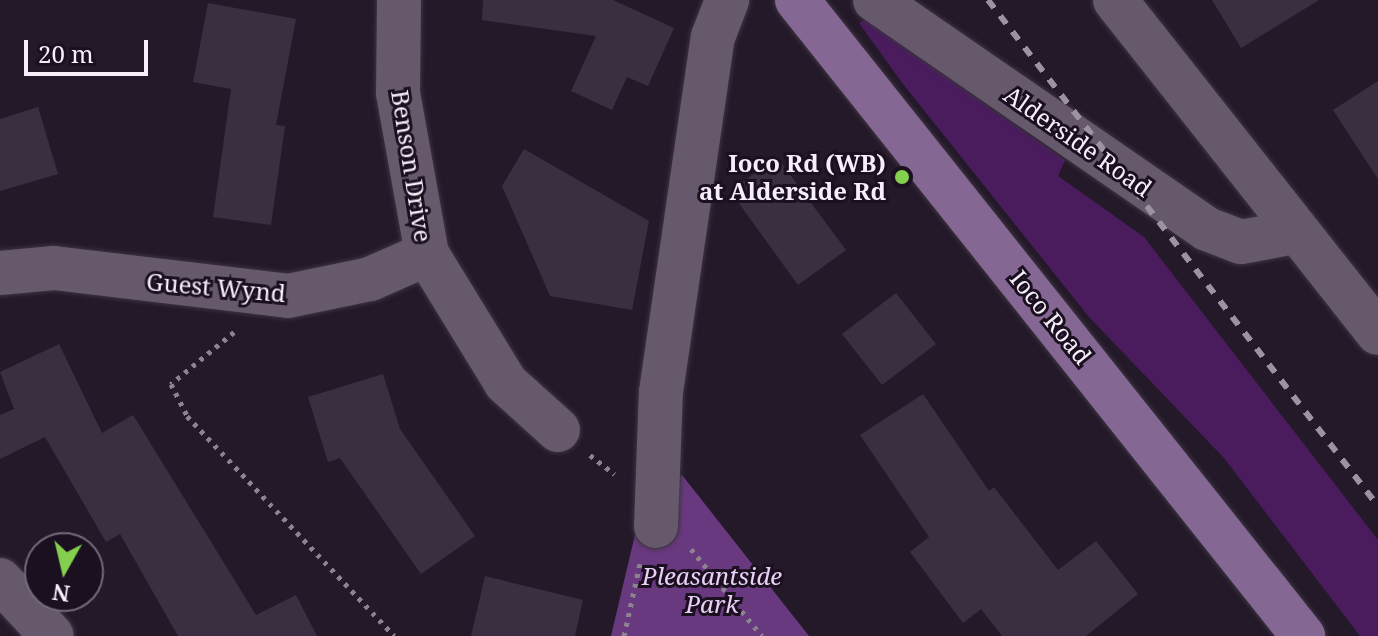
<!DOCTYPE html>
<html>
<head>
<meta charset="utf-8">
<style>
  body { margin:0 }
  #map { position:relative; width:1378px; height:636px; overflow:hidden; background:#241929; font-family:"Noto Serif",serif }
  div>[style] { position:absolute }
  .green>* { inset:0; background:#4a1c5e }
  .forest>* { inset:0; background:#69397f }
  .building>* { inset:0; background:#3a2f40 }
  .path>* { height:5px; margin-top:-2.5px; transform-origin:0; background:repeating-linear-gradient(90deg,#8c8390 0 4px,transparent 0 10px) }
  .roads { filter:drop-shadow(0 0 2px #3c3440) drop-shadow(0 0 2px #3c3440) }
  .minor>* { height:44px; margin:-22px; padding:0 22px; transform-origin:22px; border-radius:22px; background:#66596c }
  .major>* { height:44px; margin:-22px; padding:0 22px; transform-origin:22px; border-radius:22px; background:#846792 }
  .rail>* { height:6px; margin-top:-3px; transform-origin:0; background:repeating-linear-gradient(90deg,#9c93a0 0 10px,transparent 0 20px) }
  .dots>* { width:22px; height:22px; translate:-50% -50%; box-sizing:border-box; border:4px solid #1b1020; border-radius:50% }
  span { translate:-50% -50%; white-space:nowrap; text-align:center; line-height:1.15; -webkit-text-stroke:6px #1b1020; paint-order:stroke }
  .street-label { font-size:24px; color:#f6effa }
  .poi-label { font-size:24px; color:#f6effa; font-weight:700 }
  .right { translate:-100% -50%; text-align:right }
  .park-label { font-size:24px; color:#ead0f7; font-style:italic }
  .north { position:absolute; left:24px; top:532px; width:80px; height:80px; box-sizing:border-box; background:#1b1020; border:2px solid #736977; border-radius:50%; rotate:188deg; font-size:22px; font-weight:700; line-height:32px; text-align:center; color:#f6effa }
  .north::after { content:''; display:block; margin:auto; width:28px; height:36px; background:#84cf4d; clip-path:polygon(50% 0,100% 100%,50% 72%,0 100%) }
  .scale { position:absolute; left:24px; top:40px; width:124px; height:36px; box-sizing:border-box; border:4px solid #f6effa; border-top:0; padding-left:10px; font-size:24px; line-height:28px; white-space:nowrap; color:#f6effa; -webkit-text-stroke:6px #1b1020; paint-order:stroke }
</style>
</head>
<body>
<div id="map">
  <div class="green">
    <i style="clip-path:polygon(865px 20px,1065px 160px,1058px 176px,1144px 237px,1378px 540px,1378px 636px,1360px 636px,1224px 458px,1089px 317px,903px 84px,859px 23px)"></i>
  </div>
  <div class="forest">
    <i style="clip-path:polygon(682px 475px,809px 636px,611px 636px,638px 522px)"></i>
  </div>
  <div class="building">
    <i style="clip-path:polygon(483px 0,613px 0,674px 28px,648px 86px,627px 77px,612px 110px,571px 91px,596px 36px,482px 20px)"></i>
    <i style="clip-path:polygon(1212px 0,1319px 0,1241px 48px)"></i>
    <i style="clip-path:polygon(208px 3px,296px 19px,276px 125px,285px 126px,271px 225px,213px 217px,231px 89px,193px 82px)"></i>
    <i style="clip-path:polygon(1378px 81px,1378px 179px,1333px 110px)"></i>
    <i style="clip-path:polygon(38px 107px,58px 174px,0 191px,0 119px)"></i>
    <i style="clip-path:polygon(524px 149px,649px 221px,632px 310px,550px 296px,502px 186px)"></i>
    <i style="clip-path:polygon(777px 157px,846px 250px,798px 285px,730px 191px)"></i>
    <i style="clip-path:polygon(896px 293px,936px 344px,882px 385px,842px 334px)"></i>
    <i style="clip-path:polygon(59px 344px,102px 433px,133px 415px,256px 615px,296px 595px,317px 636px,178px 636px,120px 534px,106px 542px,45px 437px,0 459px,0 415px,14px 409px,0 372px)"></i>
    <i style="clip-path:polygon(383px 374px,400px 429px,475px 536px,421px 574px,340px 458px,328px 462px,308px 397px)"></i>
    <i style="clip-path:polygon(923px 394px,989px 491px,994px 487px,1058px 570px,1096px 541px,1138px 594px,1086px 636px,1002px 636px,981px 609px,963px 623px,910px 552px,929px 537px,860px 435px)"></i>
    <i style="clip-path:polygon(485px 576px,583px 600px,575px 636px,471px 636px)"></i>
  </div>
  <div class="path">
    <i style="left:234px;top:332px;width:82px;rotate:140.5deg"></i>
    <i style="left:171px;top:384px;width:36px;rotate:63deg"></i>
    <i style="left:187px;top:416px;width:302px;rotate:46.7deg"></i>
    <i style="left:590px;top:455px;width:31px;rotate:38deg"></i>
    <i style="left:691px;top:549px;width:112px;rotate:50.8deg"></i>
    <i style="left:624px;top:636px;width:75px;rotate:-77.6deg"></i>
  </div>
  <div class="roads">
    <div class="minor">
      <i style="left:399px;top:0;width:93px;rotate:90.6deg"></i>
      <i style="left:398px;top:93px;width:164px;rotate:79.8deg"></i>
      <i style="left:427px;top:254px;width:151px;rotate:58.5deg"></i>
      <i style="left:506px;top:383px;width:70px;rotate:42.1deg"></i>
      <i style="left:875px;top:0;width:403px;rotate:34.6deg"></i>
      <i style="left:1207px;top:229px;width:36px;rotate:21deg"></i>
      <i style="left:1241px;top:242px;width:55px;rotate:-10.5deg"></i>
      <i style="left:1115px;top:0;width:424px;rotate:51.7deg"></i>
      <i style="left:0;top:273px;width:54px;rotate:-5.3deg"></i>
      <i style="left:54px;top:268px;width:236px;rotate:6.8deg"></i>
      <i style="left:288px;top:296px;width:84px;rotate:-11.7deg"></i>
      <i style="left:370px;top:279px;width:62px;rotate:-23.7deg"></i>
      <i style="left:656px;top:526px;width:134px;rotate:-87.9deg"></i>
      <i style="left:661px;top:392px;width:359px;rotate:-81.7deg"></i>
      <i style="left:713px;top:37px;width:40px;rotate:-69deg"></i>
      <i style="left:0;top:580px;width:76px;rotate:47.1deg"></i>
    </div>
    <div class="major">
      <i style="left:797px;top:0;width:813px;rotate:51.49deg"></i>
    </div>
  </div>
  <div class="rail">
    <i style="left:988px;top:0;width:639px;rotate:52.38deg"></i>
  </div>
  <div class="dots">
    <i style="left:902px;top:177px;background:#84cf4d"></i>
  </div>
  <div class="street-label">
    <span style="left:1078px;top:141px;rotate:35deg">Alderside Road</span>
    <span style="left:412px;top:166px;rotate:81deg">Benson Drive</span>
    <span style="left:216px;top:287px;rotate:5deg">Guest Wynd</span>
    <span style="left:1051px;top:317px;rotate:51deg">Ioco Road</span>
  </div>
  <div class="poi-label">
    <span class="right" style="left:886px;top:177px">Ioco Rd (WB)<br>at Alderside Rd</span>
  </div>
  <div class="park-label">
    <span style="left:712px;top:590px">Pleasantside<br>Park</span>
  </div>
  <div class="north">N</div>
  <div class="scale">20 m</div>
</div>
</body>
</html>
